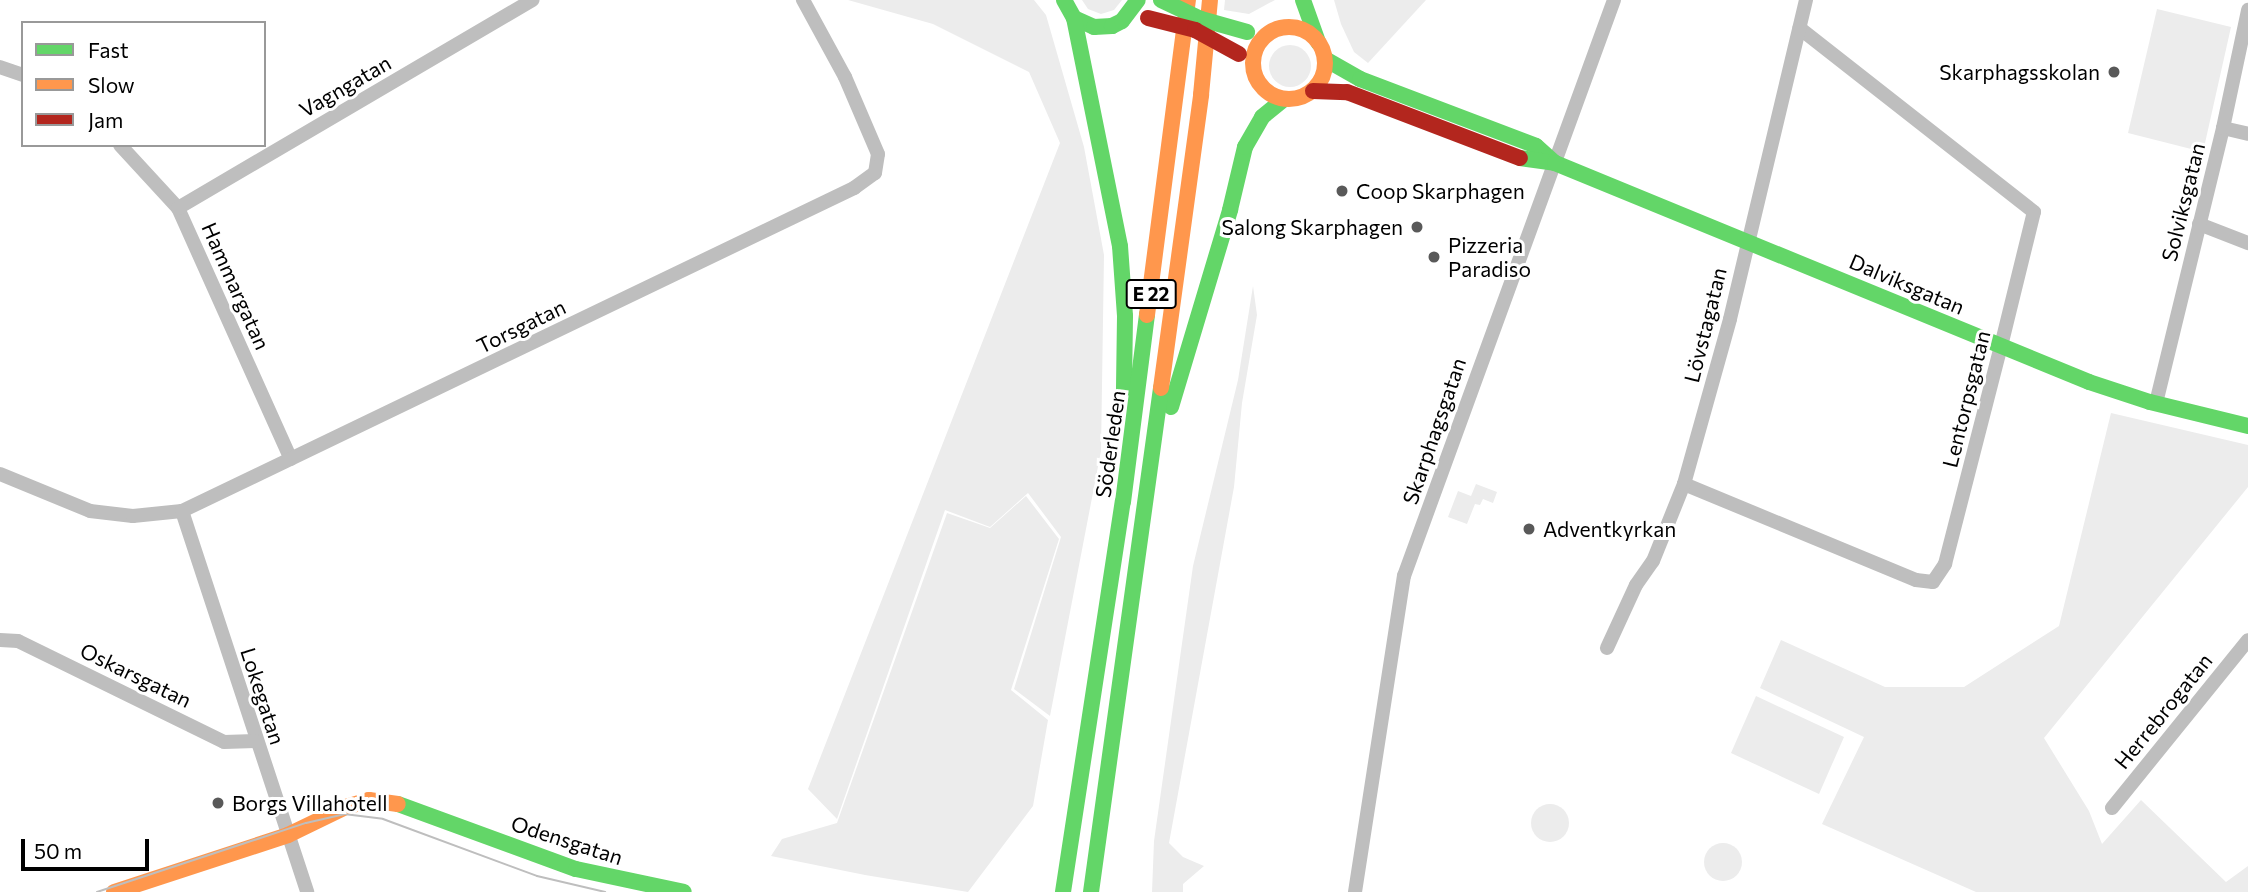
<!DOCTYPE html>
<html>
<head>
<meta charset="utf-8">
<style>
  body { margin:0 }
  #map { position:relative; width:2248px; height:892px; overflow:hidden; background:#fff; font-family:Commissioner,sans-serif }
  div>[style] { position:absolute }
  .green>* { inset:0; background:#ececec }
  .round { border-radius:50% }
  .street>* { height:14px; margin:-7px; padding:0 7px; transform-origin:7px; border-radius:7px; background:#bebebe }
  .fast>* { height:16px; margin:-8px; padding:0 8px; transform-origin:8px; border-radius:8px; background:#63d668 }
  .slow>* { height:16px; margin:-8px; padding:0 8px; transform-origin:8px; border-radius:8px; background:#ff974d }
  .slow>.ring { margin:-8px; padding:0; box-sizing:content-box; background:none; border:16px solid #ff974d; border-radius:50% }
  .jam>* { height:16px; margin:-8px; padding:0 8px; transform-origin:8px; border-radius:8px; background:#b3261e }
  .tram>* { height:2px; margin:-1px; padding:0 1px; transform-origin:1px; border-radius:1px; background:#bebebe }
  .fast-bridge>* { height:16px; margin:-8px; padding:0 8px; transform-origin:8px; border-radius:8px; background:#63d668 }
  .jam-bridge>* { height:16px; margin:-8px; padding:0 8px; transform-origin:8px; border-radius:8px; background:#b3261e }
  .dots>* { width:19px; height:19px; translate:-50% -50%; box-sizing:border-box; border:4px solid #fff; border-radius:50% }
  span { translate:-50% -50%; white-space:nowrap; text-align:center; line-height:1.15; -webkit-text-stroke:6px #fff; paint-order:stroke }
  .shield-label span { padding:2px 5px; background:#fff; border:2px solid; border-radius:5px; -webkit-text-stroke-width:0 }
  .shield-label { font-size:19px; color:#000; font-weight:700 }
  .poi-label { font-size:21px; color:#000 }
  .right { translate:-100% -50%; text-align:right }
  .left { translate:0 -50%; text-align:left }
  .street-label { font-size:21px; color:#000 }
  .legend { position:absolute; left:21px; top:21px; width:245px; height:126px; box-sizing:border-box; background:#fff; border:2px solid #999; margin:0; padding:9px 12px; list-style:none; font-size:21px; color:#000 }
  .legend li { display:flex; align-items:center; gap:14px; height:35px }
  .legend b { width:35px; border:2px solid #999 }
  .scale { position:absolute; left:21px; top:839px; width:128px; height:32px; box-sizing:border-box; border:4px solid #000; border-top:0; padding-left:9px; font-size:21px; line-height:24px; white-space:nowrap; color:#000; -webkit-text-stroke:5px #fff; paint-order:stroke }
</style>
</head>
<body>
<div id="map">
  <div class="green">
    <i style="clip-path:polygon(848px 0,1034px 0,1046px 15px,1084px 147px,1104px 255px,1101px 451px,1050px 716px,1014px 689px,1061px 537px,1028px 493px,990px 527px,945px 510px,837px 819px,808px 789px,1060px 143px,1029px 72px,933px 24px)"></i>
    <i style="clip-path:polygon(1082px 0,1122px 0,1114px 10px,1101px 14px,1088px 9px)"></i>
    <i style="clip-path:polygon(1225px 0,1275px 0,1249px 14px,1224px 10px)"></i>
    <i style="clip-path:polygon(1334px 0,1426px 0,1368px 63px,1354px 52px,1341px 24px)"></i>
    <i style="clip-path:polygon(2157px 9px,2231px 27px,2203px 152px,2128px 133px)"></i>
    <i class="round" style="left:1269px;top:45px;width:42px;height:42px"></i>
    <i style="clip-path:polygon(1253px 286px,1257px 315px,1242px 403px,1234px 487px,1169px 843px,1183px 857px,1204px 866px,1183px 884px,1183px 892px,1152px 892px,1154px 841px,1193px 566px,1238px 380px)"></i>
    <i style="clip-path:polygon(2111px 413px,2248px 445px,2248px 487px,2044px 738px,2089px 811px,2102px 844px,2141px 800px,2226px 882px,2248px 866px,2248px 892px,1976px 892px,1822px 824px,1864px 737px,1760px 688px,1781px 640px,1885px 687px,1964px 687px,2059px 626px)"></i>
    <i style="clip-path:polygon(1476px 484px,1497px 492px,1493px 503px,1483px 499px,1480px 505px,1475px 504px,1467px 524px,1448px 517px,1458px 491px,1471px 496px)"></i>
    <i style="clip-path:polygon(1026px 496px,1059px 539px,1011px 690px,1048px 720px,1033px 806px,968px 892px,865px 875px,771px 856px,782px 839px,837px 823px,947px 513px,990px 528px)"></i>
    <i style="clip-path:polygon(1756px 696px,1844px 737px,1819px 794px,1731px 753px)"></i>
    <i class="round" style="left:1531px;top:804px;width:38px;height:38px"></i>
    <i class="round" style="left:1704px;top:843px;width:38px;height:38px"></i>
  </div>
  <div class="street">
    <i style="left:0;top:67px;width:24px;rotate:19deg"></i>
    <i style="left:2223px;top:128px;width:26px;rotate:13deg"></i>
    <i style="left:120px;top:145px;width:86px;rotate:47.4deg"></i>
    <i style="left:178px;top:208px;width:275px;rotate:65.8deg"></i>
    <i style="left:178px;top:208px;width:411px;rotate:-30.4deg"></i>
    <i style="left:2199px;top:224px;width:53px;rotate:21.2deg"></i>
    <i style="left:2156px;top:403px;width:283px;rotate:-76.3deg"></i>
    <i style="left:2223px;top:128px;width:121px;rotate:-78deg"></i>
    <i style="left:0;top:474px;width:97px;rotate:22.3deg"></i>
    <i style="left:90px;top:511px;width:43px;rotate:6.6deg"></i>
    <i style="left:133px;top:516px;width:49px;rotate:-5.8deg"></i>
    <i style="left:182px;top:511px;width:746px;rotate:-25.67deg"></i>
    <i style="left:854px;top:188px;width:26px;rotate:-36deg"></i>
    <i style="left:875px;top:173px;width:19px;rotate:-81deg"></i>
    <i style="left:878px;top:154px;width:84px;rotate:-113.2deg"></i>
    <i style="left:845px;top:77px;width:88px;rotate:-118.6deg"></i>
    <i style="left:1684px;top:484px;width:251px;rotate:22.5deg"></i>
    <i style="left:1916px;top:580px;width:17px;rotate:7deg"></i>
    <i style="left:1933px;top:582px;width:22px;rotate:-56deg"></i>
    <i style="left:1945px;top:564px;width:225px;rotate:-75.6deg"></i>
    <i style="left:2001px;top:346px;width:138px;rotate:-76.2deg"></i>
    <i style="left:2034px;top:212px;width:298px;rotate:-141.9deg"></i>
    <i style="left:182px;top:511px;width:401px;rotate:71.8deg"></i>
    <i style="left:0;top:640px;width:18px;rotate:3deg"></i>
    <i style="left:18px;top:641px;width:229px;rotate:26.1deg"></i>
    <i style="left:224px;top:742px;width:31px;rotate:-2deg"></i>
    <i style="left:1607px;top:648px;width:69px;rotate:-65.3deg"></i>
    <i style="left:1636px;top:585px;width:29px;rotate:-55deg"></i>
    <i style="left:1653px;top:561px;width:83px;rotate:-68.1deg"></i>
    <i style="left:1684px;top:484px;width:171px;rotate:-74.4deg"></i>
    <i style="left:1730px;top:319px;width:328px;rotate:-76.6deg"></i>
    <i style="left:2112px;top:808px;width:216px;rotate:-51deg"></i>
    <i style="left:1355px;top:892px;width:320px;rotate:-81.2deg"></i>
    <i style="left:1404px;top:576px;width:613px;rotate:-69.97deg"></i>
  </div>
  <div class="fast">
    <i style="left:1064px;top:0;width:21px;rotate:61deg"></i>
    <i style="left:1074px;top:18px;width:22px;rotate:24deg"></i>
    <i style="left:1094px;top:27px;width:18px;rotate:-3deg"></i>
    <i style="left:1112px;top:26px;width:11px;rotate:-27deg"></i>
    <i style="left:1122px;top:21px;width:26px;rotate:-53deg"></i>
    <i style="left:1303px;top:0;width:45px;rotate:70.3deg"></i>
    <i style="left:1074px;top:18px;width:233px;rotate:78.6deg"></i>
    <i style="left:1120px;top:246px;width:70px;rotate:85.9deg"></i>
    <i style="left:1125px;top:316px;width:73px;rotate:90.8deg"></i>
    <i style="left:1325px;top:59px;width:40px;rotate:29.7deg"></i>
    <i style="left:1360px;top:79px;width:188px;rotate:20.8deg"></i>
    <i style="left:1536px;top:146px;width:25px;rotate:42deg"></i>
    <i style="left:1520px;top:158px;width:35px;rotate:8deg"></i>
    <i style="left:1555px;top:163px;width:577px;rotate:22.3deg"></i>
    <i style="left:2089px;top:382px;width:64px;rotate:18.2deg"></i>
    <i style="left:2150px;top:402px;width:101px;rotate:13.8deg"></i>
    <i style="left:1171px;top:407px;width:206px;rotate:-73.3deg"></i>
    <i style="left:1230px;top:210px;width:65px;rotate:-76.6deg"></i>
    <i style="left:1245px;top:147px;width:34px;rotate:-60deg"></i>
    <i style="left:1262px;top:117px;width:28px;rotate:-39deg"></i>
    <i style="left:398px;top:804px;width:189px;rotate:20.1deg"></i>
    <i style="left:576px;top:869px;width:110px;rotate:12deg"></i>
    <i style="left:1063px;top:892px;width:395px;rotate:-81.3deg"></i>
    <i style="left:1123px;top:502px;width:189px;rotate:-82.7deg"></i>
    <i style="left:1091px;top:892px;width:509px;rotate:-82.09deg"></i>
  </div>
  <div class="slow">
    <i class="ring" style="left:1253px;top:27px;width:56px;height:56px"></i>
    <i style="left:1147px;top:315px;width:318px;rotate:-82.6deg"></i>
    <i style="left:1161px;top:388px;width:296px;rotate:-82.2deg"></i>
    <i style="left:1201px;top:95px;width:95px;rotate:-84.6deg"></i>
    <i style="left:114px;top:892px;width:183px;rotate:-18.1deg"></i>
    <i style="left:288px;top:835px;width:64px;rotate:-25.8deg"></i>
    <i style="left:346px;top:807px;width:24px;rotate:-17deg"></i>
    <i style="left:369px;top:800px;width:29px;rotate:8deg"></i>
  </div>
  <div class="jam">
    <i style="left:1313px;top:91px;width:34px;rotate:2deg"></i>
    <i style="left:1347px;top:92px;width:185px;rotate:20.9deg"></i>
  </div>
  <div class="tram">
    <i style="left:97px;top:892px;width:220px;rotate:-18.3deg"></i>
    <i style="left:306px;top:823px;width:39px;rotate:-13deg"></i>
    <i style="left:344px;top:814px;width:39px;rotate:7deg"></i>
    <i style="left:383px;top:819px;width:164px;rotate:20.3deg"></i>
    <i style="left:537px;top:876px;width:70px;rotate:13.2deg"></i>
  </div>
  <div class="fast-bridge">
    <i style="left:1161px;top:0;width:44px;rotate:25.4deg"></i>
    <i style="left:1201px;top:19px;width:48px;rotate:15.8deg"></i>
  </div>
  <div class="jam-bridge">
    <i style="left:1148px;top:18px;width:49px;rotate:14.3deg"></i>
    <i style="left:1195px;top:30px;width:50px;rotate:28.6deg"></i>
  </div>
  <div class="dots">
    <i style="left:2114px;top:72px;background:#595959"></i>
    <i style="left:1342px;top:191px;background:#595959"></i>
    <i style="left:1417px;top:227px;background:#595959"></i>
    <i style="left:1434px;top:257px;background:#595959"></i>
    <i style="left:1529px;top:529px;background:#595959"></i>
    <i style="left:218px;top:803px;background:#595959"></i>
  </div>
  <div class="shield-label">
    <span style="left:1151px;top:294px">E 22</span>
  </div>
  <div class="poi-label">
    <span class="right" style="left:2100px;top:72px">Skarphagsskolan</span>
    <span class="left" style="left:1356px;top:191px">Coop Skarphagen</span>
    <span class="right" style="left:1403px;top:227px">Salong Skarphagen</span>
    <span class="left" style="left:1448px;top:257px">Pizzeria<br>Paradiso</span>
    <span class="left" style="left:1543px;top:529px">Adventkyrkan</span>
    <span class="left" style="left:232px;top:803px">Borgs Villahotell</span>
  </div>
  <div class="street-label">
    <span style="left:345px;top:86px;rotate:-30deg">Vagngatan</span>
    <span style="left:2183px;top:202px;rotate:-76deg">Solviksgatan</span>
    <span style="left:1907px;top:284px;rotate:23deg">Dalviksgatan</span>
    <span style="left:236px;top:286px;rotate:66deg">Hammargatan</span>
    <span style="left:1705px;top:325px;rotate:-76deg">Lövstagatan</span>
    <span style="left:521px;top:326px;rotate:-26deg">Torsgatan</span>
    <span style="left:1966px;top:399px;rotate:-76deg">Lentorpsgatan</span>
    <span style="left:1434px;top:431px;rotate:-71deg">Skarphagsgatan</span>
    <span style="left:1110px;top:444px;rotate:-82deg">Söderleden</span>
    <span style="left:136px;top:675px;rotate:26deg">Oskarsgatan</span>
    <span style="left:263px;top:696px;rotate:72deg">Lokegatan</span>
    <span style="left:2163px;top:711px;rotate:-51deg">Herrebrogatan</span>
    <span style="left:567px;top:840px;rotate:18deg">Odensgatan</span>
  </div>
  <ul class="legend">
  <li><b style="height:9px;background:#63d668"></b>Fast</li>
  <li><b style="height:9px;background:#ff974d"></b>Slow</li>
  <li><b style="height:9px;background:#b3261e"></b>Jam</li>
  </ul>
  <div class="scale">50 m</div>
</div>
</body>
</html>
